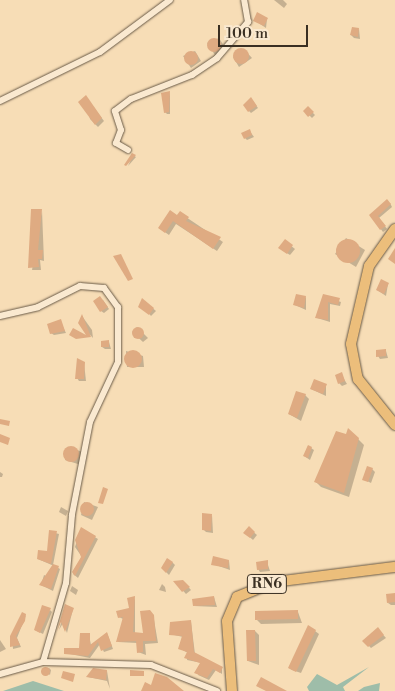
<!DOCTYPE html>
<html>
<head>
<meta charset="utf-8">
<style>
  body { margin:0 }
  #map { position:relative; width:395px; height:691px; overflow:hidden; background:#f7ddb6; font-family:"Libre Bodoni",serif }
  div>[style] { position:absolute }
  .water>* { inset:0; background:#9ebda9 }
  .shadow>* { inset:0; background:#0003 }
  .building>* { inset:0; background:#dfab82 }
  .round { border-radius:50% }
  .roads { filter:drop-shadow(0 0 1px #695a47) drop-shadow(0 0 1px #695a47) }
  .minor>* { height:6px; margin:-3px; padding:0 3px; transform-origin:3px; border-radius:3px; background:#fae9d0 }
  .highway>* { height:10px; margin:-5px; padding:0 5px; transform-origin:5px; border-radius:5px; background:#ecbe7b }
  span { translate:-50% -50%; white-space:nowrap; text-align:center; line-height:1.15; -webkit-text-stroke:4px #fae9d0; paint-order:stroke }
  .shield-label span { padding:1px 4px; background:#fae9d0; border:1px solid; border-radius:4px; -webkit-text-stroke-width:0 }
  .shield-label { font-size:14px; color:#3a2f22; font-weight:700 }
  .scale { position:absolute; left:218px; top:25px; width:90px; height:22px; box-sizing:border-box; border:2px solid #3a2f22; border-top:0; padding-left:6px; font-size:15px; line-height:18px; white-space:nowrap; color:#3a2f22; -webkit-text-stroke:4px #fae9d0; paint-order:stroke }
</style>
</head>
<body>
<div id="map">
  <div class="water">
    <i style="clip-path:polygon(369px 667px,343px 687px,345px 691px,309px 691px,307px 687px,317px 674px,337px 685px)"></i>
    <i style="clip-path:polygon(33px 681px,64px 691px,3px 691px)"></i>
    <i style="clip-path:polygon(380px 683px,379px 691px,358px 691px,364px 687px)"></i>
  </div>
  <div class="shadow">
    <i style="clip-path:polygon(274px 0,283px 0,287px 4px,284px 8px)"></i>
    <i style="clip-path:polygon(267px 19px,266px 28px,254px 20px)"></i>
    <i style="clip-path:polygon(359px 29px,360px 39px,354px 38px,351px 35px)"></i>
    <i style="clip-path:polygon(219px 38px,224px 46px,215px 55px,207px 43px)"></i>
    <i style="clip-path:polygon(244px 49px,252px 58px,239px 67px,233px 57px)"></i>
    <i style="clip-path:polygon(195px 51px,201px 61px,191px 68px,183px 56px)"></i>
    <i style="clip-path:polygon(170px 92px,170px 114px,167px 114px,165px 112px)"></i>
    <i style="clip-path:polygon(86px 97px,104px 121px,98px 127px,90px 119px)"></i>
    <i style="clip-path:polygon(253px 101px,258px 108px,251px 113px,249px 111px)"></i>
    <i style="clip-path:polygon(308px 108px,315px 115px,312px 118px,305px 111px)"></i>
    <i style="clip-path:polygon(249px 130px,254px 137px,247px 140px,245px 138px)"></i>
    <i style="clip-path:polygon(133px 155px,136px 157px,128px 166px)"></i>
    <i style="clip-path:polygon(390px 203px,392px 207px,379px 218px,387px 229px,383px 232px,370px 215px)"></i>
    <i style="clip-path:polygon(42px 210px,44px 261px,40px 260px,41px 270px,32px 270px)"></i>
    <i style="clip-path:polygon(180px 213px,223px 242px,217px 251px,176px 224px,169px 235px,159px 228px)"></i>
    <i style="clip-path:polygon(346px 238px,365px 250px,356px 267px,335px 254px)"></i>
    <i style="clip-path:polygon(285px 241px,295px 249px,290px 255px,282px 250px)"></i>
    <i style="clip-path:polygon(388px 284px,386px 296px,377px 290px)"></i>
    <i style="clip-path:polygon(324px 296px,341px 302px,340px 306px,330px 304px,330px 322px,317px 318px)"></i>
    <i style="clip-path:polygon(306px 297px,306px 310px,295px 305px)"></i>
    <i style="clip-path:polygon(103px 300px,109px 309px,104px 313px,101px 311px)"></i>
    <i style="clip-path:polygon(143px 300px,156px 311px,151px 316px,141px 304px)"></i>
    <i style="clip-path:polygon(82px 316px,92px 330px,93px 338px,79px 323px)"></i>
    <i style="clip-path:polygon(60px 321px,66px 333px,54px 335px,51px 333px)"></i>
    <i style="clip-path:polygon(137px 327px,148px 338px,143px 342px,132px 332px)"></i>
    <i style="clip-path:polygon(109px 342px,111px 349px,105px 349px,102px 347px)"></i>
    <i style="clip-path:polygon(126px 351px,143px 356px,144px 367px,127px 367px)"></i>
    <i style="clip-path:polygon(386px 351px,388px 358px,380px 359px,378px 356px)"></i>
    <i style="clip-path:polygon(84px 363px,86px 381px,79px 381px,77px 378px)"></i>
    <i style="clip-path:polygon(341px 374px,347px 384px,342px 386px,339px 383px)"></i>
    <i style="clip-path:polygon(326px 385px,326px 396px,311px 389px)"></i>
    <i style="clip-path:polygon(305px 395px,309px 399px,301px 421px,289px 414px)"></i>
    <i style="clip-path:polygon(358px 439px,364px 445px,349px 497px,321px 487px,316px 482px)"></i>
    <i style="clip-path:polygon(308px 446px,314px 450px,310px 460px,304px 456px)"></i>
    <i style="clip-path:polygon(67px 447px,83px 452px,81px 465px,65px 460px)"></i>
    <i style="clip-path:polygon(372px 469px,375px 472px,371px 483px,363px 479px)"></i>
    <i style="clip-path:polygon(0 472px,3px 474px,2px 477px,0 477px)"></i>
    <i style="clip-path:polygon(84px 502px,98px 507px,92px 520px,81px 515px)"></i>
    <i style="clip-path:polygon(61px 507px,68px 511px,66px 516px,59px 512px)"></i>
    <i style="clip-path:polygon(212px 515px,213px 533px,206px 532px,204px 530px)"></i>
    <i style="clip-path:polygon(249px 528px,257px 535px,253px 540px,245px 533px)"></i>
    <i style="clip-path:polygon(81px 529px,98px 539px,78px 578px,73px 574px,82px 557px,75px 547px)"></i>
    <i style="clip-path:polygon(51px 532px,59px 534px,53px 565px,60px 569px,53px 591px,41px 585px,44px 575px,50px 578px,54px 566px,38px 559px,48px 553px)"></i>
    <i style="clip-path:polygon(229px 561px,230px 570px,213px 564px)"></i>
    <i style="clip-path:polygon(172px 562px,175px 565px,169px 575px,162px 568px)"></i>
    <i style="clip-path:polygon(267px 562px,270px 571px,260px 572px,258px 569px)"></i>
    <i style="clip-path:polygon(183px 581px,191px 590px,186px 594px,175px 582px)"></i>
    <i style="clip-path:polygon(162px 584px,165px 587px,166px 592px,159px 590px)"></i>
    <i style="clip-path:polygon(72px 586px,78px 590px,76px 595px,70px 591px)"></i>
    <i style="clip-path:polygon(395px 594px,395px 605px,391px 605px,388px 603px)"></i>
    <i style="clip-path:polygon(214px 597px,217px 607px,194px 606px)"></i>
    <i style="clip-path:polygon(135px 598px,135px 634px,145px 634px,153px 614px,158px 643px,145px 644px,146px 655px,138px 652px,137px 643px,118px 642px,123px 619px,119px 617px,130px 609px)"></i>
    <i style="clip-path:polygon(66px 606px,73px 609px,67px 633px,63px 623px,59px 630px)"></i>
    <i style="clip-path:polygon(50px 610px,52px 612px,43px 634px,35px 630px)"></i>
    <i style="clip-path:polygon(298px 612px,302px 623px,261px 624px,257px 620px)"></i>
    <i style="clip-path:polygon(26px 615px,17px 638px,21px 647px,13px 649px,12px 636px)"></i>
    <i style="clip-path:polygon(191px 622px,195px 654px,222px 668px,222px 674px,216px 670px,209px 680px,198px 675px,202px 663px,187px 660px,188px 653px,179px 648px,183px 637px,170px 634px)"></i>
    <i style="clip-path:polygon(378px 629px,386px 638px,371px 648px,364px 641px)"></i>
    <i style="clip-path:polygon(255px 631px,259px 635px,259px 665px,248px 661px)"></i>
    <i style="clip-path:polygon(315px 631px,319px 634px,301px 673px,292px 670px,289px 668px)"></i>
    <i style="clip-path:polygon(107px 633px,113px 649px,104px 652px,100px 644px,90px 658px,65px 653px,80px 649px,89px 635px,91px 645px)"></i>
    <i style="clip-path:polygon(0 640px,6px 649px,0 652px)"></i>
    <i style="clip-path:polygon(49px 668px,51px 670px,50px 675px,43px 669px)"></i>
    <i style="clip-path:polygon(107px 671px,110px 689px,107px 681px,88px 677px)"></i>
  </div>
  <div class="building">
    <i style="clip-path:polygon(257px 12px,268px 18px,264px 26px,253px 21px)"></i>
    <i style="clip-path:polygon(352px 27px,359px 28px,358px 37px,350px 35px)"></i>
    <i class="round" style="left:207px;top:38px;width:14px;height:14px"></i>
    <i class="round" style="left:233px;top:48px;width:16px;height:16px"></i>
    <i class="round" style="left:184px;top:51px;width:14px;height:14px"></i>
    <i style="clip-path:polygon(170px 91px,169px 112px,164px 113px,161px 93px)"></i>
    <i style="clip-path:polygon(86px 95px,102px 118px,95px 125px,78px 102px)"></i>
    <i style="clip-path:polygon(251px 97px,257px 106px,248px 112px,243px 105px)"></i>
    <i style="clip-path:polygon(308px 106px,314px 112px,308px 117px,303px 111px)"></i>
    <i style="clip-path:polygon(250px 129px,252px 135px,244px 139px,241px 133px)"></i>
    <i style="clip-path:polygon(132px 153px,136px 155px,126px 166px,124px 165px)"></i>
    <i style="clip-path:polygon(387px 199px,391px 204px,378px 216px,386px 226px,380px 230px,369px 215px)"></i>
    <i style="clip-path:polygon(31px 209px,42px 209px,38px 250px,43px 250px,42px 259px,38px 259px,39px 267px,28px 268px)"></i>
    <i style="clip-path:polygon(170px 210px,177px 215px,180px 211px,189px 217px,186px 221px,221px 237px,213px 249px,173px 221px,165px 233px,158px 228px)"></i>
    <i class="round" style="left:336px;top:239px;width:24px;height:24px"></i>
    <i style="clip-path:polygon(285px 239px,293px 245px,287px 254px,278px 248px)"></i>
    <i style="clip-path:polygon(395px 248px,395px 264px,388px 259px)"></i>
    <i style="clip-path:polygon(121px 254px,133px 279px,128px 281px,113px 256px)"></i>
    <i style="clip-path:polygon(381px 279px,389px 283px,384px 294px,376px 290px)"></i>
    <i style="clip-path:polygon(296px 294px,306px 296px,304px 308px,293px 305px)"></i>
    <i style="clip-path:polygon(323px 294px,340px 298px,338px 305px,328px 302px,328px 320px,315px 318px)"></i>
    <i style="clip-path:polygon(100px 296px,108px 307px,100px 312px,93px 301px)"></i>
    <i style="clip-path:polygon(142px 298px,154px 308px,149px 315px,138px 307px)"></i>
    <i style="clip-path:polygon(82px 314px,91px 337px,76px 339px,69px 335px,73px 328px,86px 335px,78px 323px)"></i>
    <i style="clip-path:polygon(61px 319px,65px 331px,50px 334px,47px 324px)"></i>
    <i class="round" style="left:132px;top:327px;width:12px;height:12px"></i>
    <i style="clip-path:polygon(109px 340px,109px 347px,101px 347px,101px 341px)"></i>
    <i style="clip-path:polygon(386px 349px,386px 356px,376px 357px,376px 350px)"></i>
    <i class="round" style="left:124px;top:350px;width:18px;height:18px"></i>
    <i style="clip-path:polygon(77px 358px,85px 362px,84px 379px,75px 379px)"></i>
    <i style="clip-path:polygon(342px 372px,345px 381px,338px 384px,335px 375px)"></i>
    <i style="clip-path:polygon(314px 379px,327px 384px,323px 394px,310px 389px)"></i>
    <i style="clip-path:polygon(296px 391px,306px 394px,297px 418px,288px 414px)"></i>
    <i style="clip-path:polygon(0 419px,10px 421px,9px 426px,0 424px)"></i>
    <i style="clip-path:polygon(348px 428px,359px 438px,344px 493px,314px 482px,336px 431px,346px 434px)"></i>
    <i style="clip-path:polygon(0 434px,10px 438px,8px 445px,0 442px)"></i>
    <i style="clip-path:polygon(308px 445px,312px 447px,308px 458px,303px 456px)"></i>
    <i class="round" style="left:63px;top:446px;width:16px;height:16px"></i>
    <i style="clip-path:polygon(367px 466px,373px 468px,368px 482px,362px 480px)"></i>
    <i style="clip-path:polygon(103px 487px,108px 489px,103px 504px,98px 503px)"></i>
    <i class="round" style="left:80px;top:502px;width:14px;height:14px"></i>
    <i style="clip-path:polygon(202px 513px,212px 514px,211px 531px,202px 530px)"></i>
    <i style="clip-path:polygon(249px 526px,255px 532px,250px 538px,243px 533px)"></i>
    <i style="clip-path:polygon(81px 527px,96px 536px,75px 576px,72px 572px,81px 557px,75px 540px)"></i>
    <i style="clip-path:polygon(49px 530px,57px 531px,51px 564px,37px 559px,38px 550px,47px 551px)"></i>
    <i style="clip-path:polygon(213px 556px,229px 560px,228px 568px,211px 565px)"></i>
    <i style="clip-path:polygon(167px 558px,173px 562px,166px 573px,161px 568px)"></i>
    <i style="clip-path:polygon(268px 560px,268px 569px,257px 570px,256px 562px)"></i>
    <i style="clip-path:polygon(53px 564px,59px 566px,51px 589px,39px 585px)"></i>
    <i style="clip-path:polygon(183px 580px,190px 587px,182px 592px,173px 581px)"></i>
    <i style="clip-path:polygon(395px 593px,395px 602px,387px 603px,386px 594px)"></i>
    <i style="clip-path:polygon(135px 596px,133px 632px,143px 633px,140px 611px,150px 610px,154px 615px,156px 641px,143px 641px,143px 652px,137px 653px,136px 641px,116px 642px,123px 617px,118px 618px,116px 611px,129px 608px,127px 598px)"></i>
    <i style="clip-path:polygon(214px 596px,215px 605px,193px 606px,192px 599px)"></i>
    <i style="clip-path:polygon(65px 604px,74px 608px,65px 632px,61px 622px,57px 631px)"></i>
    <i style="clip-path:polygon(42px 605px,51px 608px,40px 633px,34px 630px)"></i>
    <i style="clip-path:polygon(298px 610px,298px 619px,255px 620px,255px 611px)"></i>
    <i style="clip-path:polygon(22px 612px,26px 614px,25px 621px,16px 636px,20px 645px,10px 647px,10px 636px)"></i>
    <i style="clip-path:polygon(191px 620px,194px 652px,223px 667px,220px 673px,213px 669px,207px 678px,194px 673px,200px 663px,184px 658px,187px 652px,178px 649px,182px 636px,169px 635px,170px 622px)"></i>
    <i style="clip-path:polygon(308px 625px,316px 630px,296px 672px,288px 668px)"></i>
    <i style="clip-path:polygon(378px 627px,384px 635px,368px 647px,362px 641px)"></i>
    <i style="clip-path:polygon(246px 630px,255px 630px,256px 661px,247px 661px)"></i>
    <i style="clip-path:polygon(107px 632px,112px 646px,101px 651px,98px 642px,88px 656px,64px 654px,64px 648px,79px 648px,80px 633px,90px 633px,90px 645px)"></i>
    <i class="round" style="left:40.5px;top:666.5px;width:9px;height:9px"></i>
    <i style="clip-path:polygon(93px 668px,107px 670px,106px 680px,86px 677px)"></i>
    <i style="clip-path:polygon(130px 670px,144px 671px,144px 676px,130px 676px)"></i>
    <i style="clip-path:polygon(63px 671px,75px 674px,73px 682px,61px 678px)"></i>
    <i style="clip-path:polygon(155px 673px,167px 677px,184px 691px,141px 691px,145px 682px,151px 685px)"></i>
    <i style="clip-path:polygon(261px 677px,287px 691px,266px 691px,256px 686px)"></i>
  </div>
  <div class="roads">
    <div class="minor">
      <i style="left:0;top:101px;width:111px;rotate:-26.1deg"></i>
      <i style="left:100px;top:52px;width:87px;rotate:-36.6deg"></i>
      <i style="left:128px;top:150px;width:14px;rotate:-150deg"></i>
      <i style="left:116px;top:143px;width:14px;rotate:-69deg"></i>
      <i style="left:121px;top:130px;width:20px;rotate:-108deg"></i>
      <i style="left:115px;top:111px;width:20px;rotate:-37deg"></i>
      <i style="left:131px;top:99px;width:66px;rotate:-21.5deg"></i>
      <i style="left:192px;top:75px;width:30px;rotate:-34deg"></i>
      <i style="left:217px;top:58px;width:48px;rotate:-49.3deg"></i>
      <i style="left:248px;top:22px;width:22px;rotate:-100deg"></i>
      <i style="left:0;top:316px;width:39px;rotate:-13deg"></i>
      <i style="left:38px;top:307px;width:47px;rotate:-26.6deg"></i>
      <i style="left:80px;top:286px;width:24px;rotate:5deg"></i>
      <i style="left:104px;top:288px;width:24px;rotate:54deg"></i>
      <i style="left:118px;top:307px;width:55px;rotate:90deg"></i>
      <i style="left:118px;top:362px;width:66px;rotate:115deg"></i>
      <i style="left:90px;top:422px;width:95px;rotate:101deg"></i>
      <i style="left:72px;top:515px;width:68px;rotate:95deg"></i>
      <i style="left:66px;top:583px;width:82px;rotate:106.2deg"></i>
      <i style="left:0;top:674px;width:45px;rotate:-15.6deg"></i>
      <i style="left:43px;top:662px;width:108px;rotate:1.6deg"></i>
      <i style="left:151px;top:665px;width:71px;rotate:21.5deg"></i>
    </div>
    <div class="highway">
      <i style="left:395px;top:229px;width:45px;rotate:125.1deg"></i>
      <i style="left:369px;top:266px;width:80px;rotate:103deg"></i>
      <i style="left:351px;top:344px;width:36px;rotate:79deg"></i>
      <i style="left:358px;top:379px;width:59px;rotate:51.2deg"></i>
      <i style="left:232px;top:691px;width:70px;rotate:-94.1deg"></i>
      <i style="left:227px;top:621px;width:26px;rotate:-67deg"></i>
      <i style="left:237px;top:597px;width:40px;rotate:-22deg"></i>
      <i style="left:274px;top:582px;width:122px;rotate:-7.1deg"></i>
    </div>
  </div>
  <div class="shield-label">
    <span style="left:267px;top:584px">RN6</span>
  </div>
  <div class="scale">100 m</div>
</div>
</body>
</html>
